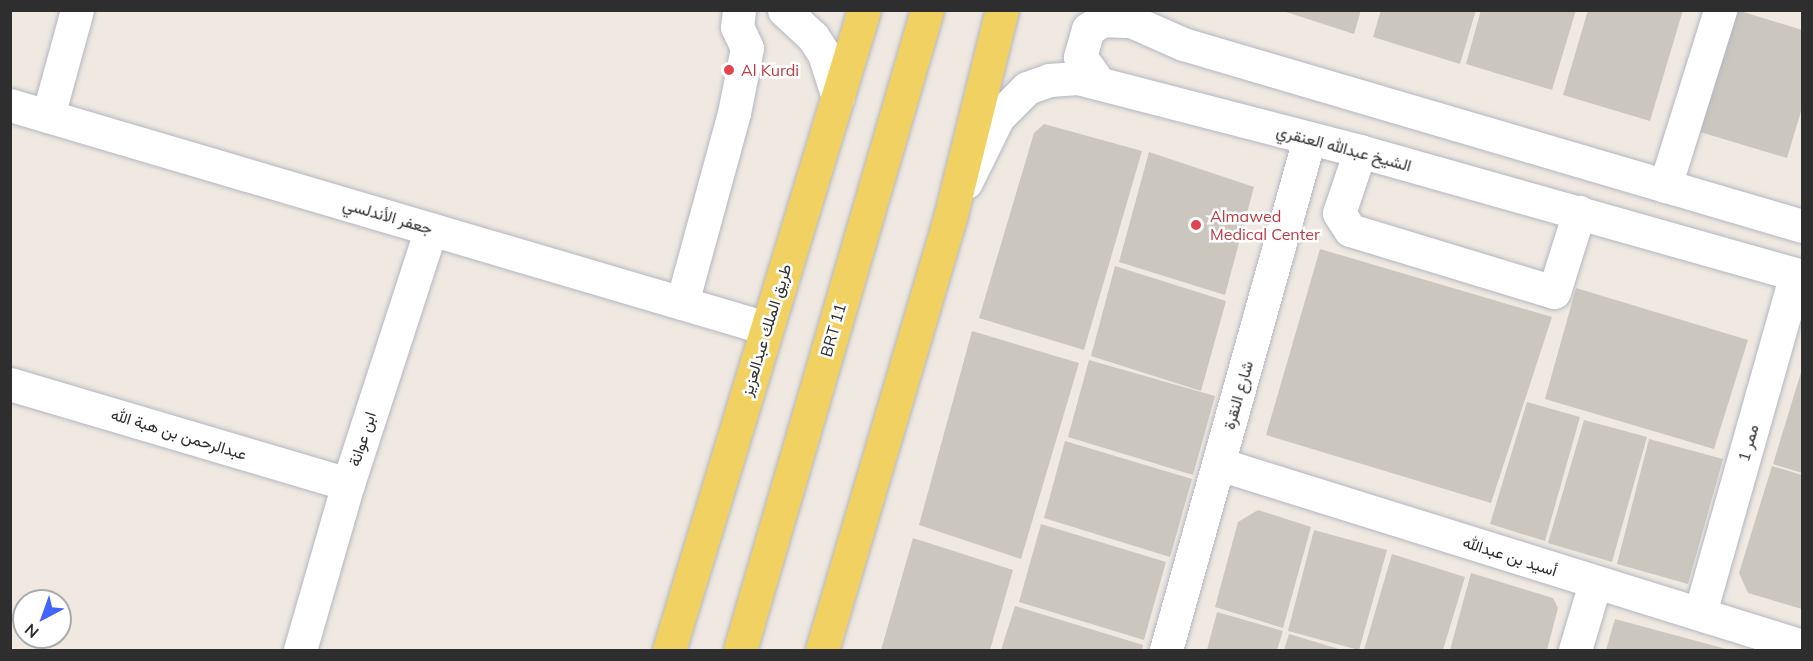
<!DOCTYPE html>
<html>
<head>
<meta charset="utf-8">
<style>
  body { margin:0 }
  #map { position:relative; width:1813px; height:661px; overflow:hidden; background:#efe9e1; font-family:Mulish,Vazirmatn,sans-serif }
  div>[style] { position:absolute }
  .building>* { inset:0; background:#cbc7bf }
  .roads { filter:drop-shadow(0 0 2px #b4b7c1) drop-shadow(0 0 2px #b4b7c1) }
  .minor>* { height:33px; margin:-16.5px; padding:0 16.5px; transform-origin:16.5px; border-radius:16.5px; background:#fff }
  .major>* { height:33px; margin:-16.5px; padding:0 16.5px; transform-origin:16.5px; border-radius:16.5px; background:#f2d163 }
  .dots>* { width:16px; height:16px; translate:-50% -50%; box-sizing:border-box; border:3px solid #fff; border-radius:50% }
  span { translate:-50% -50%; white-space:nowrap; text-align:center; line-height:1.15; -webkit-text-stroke:5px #fff; paint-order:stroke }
  .health-label { font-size:16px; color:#be3a42 }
  .left { translate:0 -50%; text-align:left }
  .street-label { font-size:16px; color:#2e2e2e }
  .frame { position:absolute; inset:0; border:12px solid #2e2e2e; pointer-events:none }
  .north { position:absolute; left:12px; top:589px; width:60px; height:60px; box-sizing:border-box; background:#fff; border:2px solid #ababab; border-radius:50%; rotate:221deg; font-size:16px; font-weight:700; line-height:24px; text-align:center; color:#2e2e2e }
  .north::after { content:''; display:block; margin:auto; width:21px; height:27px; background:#4264fb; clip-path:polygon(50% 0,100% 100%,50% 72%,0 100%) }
</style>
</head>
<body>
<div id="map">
  <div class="building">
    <i style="clip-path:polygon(1280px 10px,1361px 10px,1354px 34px)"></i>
    <i style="clip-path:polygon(1381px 10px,1476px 10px,1460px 64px,1373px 37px)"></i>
    <i style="clip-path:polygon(1481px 10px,1576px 10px,1552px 90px,1466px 64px)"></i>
    <i style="clip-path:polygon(1588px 10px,1683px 10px,1650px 121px,1563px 95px)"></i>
    <i style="clip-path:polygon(1737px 10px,1802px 30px,1802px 108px,1787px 158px,1700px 132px)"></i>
    <i style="clip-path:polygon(1044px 124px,1142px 151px,1084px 350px,979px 318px,1034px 133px)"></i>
    <i style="clip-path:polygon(1149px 152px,1254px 187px,1225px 295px,1119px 262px)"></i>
    <i style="clip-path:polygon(1320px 249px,1552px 317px,1491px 503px,1266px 435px)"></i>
    <i style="clip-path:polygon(1115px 266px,1226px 301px,1201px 391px,1091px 356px)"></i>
    <i style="clip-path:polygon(1576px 288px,1748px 340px,1714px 449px,1545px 399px)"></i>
    <i style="clip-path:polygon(972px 331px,1079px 363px,1021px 559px,919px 525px)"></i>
    <i style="clip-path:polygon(1089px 360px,1215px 396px,1193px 475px,1068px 437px)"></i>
    <i style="clip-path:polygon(1802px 369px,1802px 473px,1773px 464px)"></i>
    <i style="clip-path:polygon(1527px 402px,1580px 417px,1545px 541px,1490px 524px)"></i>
    <i style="clip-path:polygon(1584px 420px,1647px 437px,1612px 562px,1548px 543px)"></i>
    <i style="clip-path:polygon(1649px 439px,1723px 459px,1688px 584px,1617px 564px)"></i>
    <i style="clip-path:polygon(1065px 441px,1192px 479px,1170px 557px,1044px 518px)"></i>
    <i style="clip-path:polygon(1772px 466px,1802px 475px,1802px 609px,1748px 593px,1739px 573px)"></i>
    <i style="clip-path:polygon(1258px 510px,1311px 527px,1283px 628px,1215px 607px,1238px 522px)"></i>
    <i style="clip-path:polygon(1041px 524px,1166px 562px,1144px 640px,1019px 602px)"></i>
    <i style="clip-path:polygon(1314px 530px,1387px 550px,1359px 650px,1288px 631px)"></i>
    <i style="clip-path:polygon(913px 538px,1013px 570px,990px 650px,881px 650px)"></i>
    <i style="clip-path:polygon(1392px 554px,1465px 577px,1443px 650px,1364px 650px)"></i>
    <i style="clip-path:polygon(1471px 573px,1553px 598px,1558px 608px,1547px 650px,1450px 650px)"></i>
    <i style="clip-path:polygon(1015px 606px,1143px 645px,1142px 650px,1001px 650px)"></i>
    <i style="clip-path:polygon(1217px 612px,1283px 631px,1277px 650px,1207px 650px)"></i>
    <i style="clip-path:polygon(1615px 619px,1730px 650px,1606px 650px)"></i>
    <i style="clip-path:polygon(1289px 634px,1342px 650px,1284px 650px)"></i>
  </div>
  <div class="roads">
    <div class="minor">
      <i style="left:784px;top:10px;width:40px;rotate:43deg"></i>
      <i style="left:813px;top:37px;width:20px;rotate:57deg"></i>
      <i style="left:824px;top:54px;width:45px;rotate:72deg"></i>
      <i style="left:1106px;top:10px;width:84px;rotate:23.8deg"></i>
      <i style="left:1183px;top:44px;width:645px;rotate:16.38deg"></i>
      <i style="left:1097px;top:80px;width:29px;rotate:-126deg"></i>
      <i style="left:1080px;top:57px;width:29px;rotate:-74deg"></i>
      <i style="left:1088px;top:29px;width:17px;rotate:-31deg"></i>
      <i style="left:1103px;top:20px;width:21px;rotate:3deg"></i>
      <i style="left:10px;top:105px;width:788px;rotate:16.43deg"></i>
      <i style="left:48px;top:116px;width:110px;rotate:-74.7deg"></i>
      <i style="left:1360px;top:151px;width:65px;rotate:108.7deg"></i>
      <i style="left:1339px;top:213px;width:20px;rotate:57deg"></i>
      <i style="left:1350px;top:230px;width:213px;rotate:16.9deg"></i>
      <i style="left:1554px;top:292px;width:84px;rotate:-72.6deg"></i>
      <i style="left:966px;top:182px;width:72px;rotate:-63.8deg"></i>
      <i style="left:998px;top:117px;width:41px;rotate:-45deg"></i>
      <i style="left:1027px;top:88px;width:23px;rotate:-20deg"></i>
      <i style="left:1049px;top:80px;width:29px;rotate:-4deg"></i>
      <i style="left:1078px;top:78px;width:291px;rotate:14.5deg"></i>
      <i style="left:1360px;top:151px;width:459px;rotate:15.8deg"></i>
      <i style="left:1665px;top:186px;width:184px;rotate:-72.6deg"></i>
      <i style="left:682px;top:303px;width:197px;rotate:-74.7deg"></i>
      <i style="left:734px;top:113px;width:66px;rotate:-78.7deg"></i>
      <i style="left:747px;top:48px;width:23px;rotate:-115deg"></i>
      <i style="left:737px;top:27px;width:17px;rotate:-83deg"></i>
      <i style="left:10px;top:384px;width:352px;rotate:16.5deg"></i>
      <i style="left:1219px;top:464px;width:611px;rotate:17.34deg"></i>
      <i style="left:1700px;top:613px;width:352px;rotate:-74.2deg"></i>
      <i style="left:300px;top:650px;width:173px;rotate:-73.9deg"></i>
      <i style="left:348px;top:484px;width:268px;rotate:-72deg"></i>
      <i style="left:1166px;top:650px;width:531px;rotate:-74.37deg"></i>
      <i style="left:1575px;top:650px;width:70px;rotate:-73.4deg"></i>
    </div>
    <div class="major">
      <i style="left:669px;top:650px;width:669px;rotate:-73.05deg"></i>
      <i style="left:740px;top:650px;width:667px;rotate:-73.71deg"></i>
      <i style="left:822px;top:650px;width:455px;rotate:-73.5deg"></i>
      <i style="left:951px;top:214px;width:210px;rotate:-76deg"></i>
    </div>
  </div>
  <div class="dots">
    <i style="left:729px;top:70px;background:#e0444e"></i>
    <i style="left:1196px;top:225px;background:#e0444e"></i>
  </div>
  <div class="health-label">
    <span class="left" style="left:741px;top:70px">Al Kurdi</span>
    <span class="left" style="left:1210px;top:225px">Almawed<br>Medical Center</span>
  </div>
  <div class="street-label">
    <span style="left:1344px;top:148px;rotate:15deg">الشيخ عبدالله العنقري</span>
    <span style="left:388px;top:216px;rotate:16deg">جعفر الأندلسي</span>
    <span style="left:766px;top:330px;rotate:-73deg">طريق الملك عبدالعزيز</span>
    <span style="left:833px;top:330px;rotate:-74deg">BRT 11</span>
    <span style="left:1238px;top:395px;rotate:-74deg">شارع النقرة</span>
    <span style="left:179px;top:434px;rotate:17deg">عبدالرحمن بن هبة الله</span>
    <span style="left:362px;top:439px;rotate:-72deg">ابن عوانة</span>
    <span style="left:1748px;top:443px;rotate:-74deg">ممر 1</span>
    <span style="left:1510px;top:556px;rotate:18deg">أسيد بن عبدالله</span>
  </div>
  <div class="frame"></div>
  <div class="north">N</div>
</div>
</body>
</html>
